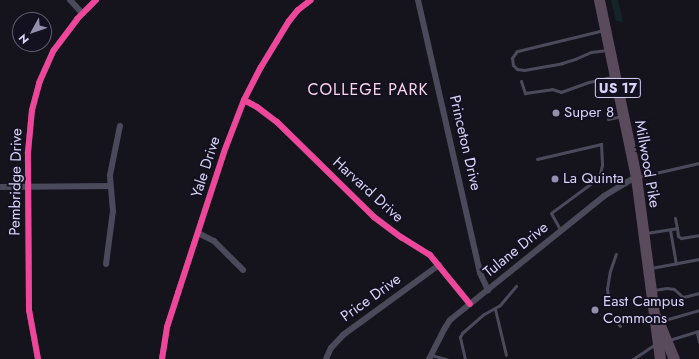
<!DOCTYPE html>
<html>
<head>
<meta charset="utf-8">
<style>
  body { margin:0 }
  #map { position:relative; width:699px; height:359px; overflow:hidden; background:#15141c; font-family:Jost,sans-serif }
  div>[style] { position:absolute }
  .green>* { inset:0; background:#132526 }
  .lane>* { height:3px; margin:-1.5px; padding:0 1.5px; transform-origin:1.5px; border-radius:1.5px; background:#4b4a5b }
  .street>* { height:6px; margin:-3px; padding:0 3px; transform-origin:3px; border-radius:3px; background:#4b4a5b }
  .highway>* { height:11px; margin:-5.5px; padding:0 5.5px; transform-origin:5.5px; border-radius:5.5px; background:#5a4b5c }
  .cycleway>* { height:6px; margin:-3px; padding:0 3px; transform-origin:3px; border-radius:3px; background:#ed469a }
  .dots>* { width:11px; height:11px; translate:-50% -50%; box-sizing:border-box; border:2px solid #13101f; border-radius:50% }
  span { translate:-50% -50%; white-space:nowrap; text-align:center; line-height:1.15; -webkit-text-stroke:4px #13101f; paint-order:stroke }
  .shield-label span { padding:1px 3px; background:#13101f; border:1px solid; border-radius:3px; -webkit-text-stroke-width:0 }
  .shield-label { font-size:14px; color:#d9d3f9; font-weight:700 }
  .poi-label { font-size:15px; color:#d9d3f9 }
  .left { translate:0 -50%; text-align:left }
  .street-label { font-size:15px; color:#d9d3f9 }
  .neighbourhood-label { font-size:16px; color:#f9d5eb; letter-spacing:1px }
  .north { position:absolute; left:12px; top:12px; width:40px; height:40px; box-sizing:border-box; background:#13101f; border:1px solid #625e76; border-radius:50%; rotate:230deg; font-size:11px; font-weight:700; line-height:16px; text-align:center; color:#d9d3f9 }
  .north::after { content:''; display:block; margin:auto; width:14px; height:18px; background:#9490ac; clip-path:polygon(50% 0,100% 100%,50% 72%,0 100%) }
</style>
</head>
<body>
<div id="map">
  <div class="green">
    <i style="clip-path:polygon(611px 0,618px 0,623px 22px,616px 21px)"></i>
  </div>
  <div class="lane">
    <i style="left:604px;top:30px;width:89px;rotate:166.4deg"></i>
    <i style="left:517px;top:51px;width:9px;rotate:126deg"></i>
    <i style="left:512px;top:58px;width:7px;rotate:82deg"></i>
    <i style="left:513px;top:65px;width:6px;rotate:45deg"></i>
    <i style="left:517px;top:69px;width:7px;rotate:8deg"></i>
    <i style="left:524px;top:70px;width:39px;rotate:-10deg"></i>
    <i style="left:562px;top:63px;width:14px;rotate:-17deg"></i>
    <i style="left:575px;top:59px;width:17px;rotate:-24deg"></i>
    <i style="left:591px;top:52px;width:16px;rotate:-7deg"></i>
    <i style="left:521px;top:81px;width:13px;rotate:72deg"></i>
    <i style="left:525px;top:93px;width:27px;rotate:-8deg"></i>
    <i style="left:552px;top:89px;width:9px;rotate:18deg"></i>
    <i style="left:561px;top:92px;width:30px;rotate:-20deg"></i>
    <i style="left:589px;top:82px;width:26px;rotate:-13deg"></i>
    <i style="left:603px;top:96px;width:14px;rotate:-12deg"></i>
    <i style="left:608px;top:119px;width:14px;rotate:-12deg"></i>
    <i style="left:537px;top:159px;width:66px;rotate:-13.2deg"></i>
    <i style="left:601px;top:144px;width:21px;rotate:87deg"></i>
    <i style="left:602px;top:165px;width:9px;rotate:103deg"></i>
    <i style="left:600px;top:174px;width:6px;rotate:121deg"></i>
    <i style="left:597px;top:179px;width:57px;rotate:143.5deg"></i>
    <i style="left:551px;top:213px;width:21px;rotate:61deg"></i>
    <i style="left:638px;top:177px;width:63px;rotate:-12.9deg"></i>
    <i style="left:675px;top:218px;width:10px;rotate:79deg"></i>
    <i style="left:670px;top:230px;width:34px;rotate:80deg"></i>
    <i style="left:646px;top:233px;width:31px;rotate:-9deg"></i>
    <i style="left:677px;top:228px;width:8px;rotate:83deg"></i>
    <i style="left:678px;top:236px;width:4px;rotate:34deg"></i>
    <i style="left:681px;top:238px;width:18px;rotate:-9deg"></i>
    <i style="left:651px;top:268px;width:49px;rotate:-10.6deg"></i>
    <i style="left:654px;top:290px;width:13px;rotate:-9deg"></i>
    <i style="left:667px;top:288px;width:7px;rotate:8deg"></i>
    <i style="left:674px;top:289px;width:12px;rotate:42deg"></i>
    <i style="left:683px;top:297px;width:16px;rotate:-14deg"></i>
    <i style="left:609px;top:305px;width:16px;rotate:-97deg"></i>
    <i style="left:607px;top:289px;width:18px;rotate:-81deg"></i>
    <i style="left:610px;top:271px;width:18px;rotate:-71deg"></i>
    <i style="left:495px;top:309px;width:47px;rotate:76.6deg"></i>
    <i style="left:612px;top:317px;width:12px;rotate:48deg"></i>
    <i style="left:661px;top:321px;width:40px;rotate:-16deg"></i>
    <i style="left:697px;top:333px;width:9px;rotate:77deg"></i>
    <i style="left:669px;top:340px;width:31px;rotate:-17deg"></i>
    <i style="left:431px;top:355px;width:16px;rotate:15deg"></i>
    <i style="left:465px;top:359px;width:23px;rotate:-103deg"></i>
    <i style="left:460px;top:337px;width:4px;rotate:-63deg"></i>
    <i style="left:462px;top:333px;width:29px;rotate:-41deg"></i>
    <i style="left:484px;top:314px;width:18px;rotate:-29deg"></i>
    <i style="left:500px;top:305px;width:25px;rotate:-50deg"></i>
    <i style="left:633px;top:359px;width:27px;rotate:-34deg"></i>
  </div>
  <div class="street">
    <i style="left:70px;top:0;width:18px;rotate:47deg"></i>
    <i style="left:418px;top:0;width:280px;rotate:77.2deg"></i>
    <i style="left:480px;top:273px;width:19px;rotate:65deg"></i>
    <i style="left:244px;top:100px;width:15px;rotate:28deg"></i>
    <i style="left:257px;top:107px;width:25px;rotate:37deg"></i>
    <i style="left:277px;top:122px;width:136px;rotate:44.4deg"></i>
    <i style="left:374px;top:217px;width:34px;rotate:37deg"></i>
    <i style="left:401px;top:237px;width:34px;rotate:32deg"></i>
    <i style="left:430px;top:255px;width:63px;rotate:50.8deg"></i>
    <i style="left:0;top:187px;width:110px;rotate:-0.5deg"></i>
    <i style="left:198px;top:233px;width:18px;rotate:27deg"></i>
    <i style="left:214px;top:241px;width:41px;rotate:45deg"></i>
    <i style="left:106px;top:264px;width:53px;rotate:-82.5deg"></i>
    <i style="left:113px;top:211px;width:36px;rotate:-95deg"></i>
    <i style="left:110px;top:175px;width:50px;rotate:-78.5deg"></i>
    <i style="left:38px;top:359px;width:50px;rotate:-100.4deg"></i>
    <i style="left:29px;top:310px;width:158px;rotate:-90.4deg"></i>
    <i style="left:28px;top:152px;width:42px;rotate:-84.6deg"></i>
    <i style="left:32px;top:110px;width:28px;rotate:-75deg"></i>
    <i style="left:39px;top:83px;width:36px;rotate:-66deg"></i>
    <i style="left:54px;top:50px;width:39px;rotate:-53deg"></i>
    <i style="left:77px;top:19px;width:27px;rotate:-45deg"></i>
    <i style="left:162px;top:359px;width:32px;rotate:-81deg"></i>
    <i style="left:167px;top:327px;width:36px;rotate:-72deg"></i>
    <i style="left:178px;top:293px;width:148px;rotate:-71.9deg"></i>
    <i style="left:224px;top:152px;width:56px;rotate:-69deg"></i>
    <i style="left:244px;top:100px;width:37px;rotate:-63deg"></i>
    <i style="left:261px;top:67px;width:54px;rotate:-58.7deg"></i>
    <i style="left:289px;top:21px;width:14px;rotate:-51deg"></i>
    <i style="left:298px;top:10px;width:16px;rotate:-38deg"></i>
    <i style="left:326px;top:359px;width:12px;rotate:-66deg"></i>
    <i style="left:331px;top:348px;width:18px;rotate:-47deg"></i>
    <i style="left:343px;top:335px;width:119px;rotate:-36.1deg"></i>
    <i style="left:429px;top:359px;width:35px;rotate:-63deg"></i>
    <i style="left:445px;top:328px;width:9px;rotate:-58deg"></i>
    <i style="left:450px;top:320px;width:198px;rotate:-38.8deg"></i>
    <i style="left:604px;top:196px;width:37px;rotate:-31deg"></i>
  </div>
  <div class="highway">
    <i style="left:599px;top:0;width:181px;rotate:78.2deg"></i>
    <i style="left:636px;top:177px;width:184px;rotate:82.5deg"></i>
    <i style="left:657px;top:318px;width:44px;rotate:67.5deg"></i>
  </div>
  <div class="cycleway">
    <i style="left:244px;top:100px;width:15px;rotate:28deg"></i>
    <i style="left:257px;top:107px;width:25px;rotate:37deg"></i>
    <i style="left:277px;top:122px;width:136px;rotate:44.4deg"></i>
    <i style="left:374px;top:217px;width:34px;rotate:37deg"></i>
    <i style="left:401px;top:237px;width:34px;rotate:32deg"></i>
    <i style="left:430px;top:255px;width:63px;rotate:50.8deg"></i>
    <i style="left:38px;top:359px;width:50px;rotate:-100.4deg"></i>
    <i style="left:29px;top:310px;width:158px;rotate:-90.4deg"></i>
    <i style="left:28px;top:152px;width:42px;rotate:-84.6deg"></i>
    <i style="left:32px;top:110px;width:28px;rotate:-75deg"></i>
    <i style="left:39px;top:83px;width:36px;rotate:-66deg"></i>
    <i style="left:54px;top:50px;width:39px;rotate:-53deg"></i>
    <i style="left:77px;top:19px;width:27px;rotate:-45deg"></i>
    <i style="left:162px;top:359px;width:32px;rotate:-81deg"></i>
    <i style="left:167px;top:327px;width:36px;rotate:-72deg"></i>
    <i style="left:178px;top:293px;width:148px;rotate:-71.9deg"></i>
    <i style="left:224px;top:152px;width:56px;rotate:-69deg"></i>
    <i style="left:244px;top:100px;width:37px;rotate:-63deg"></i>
    <i style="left:261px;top:67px;width:54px;rotate:-58.7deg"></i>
    <i style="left:289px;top:21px;width:14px;rotate:-51deg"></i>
    <i style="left:298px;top:10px;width:16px;rotate:-38deg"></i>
  </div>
  <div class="dots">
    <i style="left:556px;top:113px;background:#9490ac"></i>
    <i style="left:555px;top:179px;background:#9490ac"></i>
    <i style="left:595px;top:310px;background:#9490ac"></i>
  </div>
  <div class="shield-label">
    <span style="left:618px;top:88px">US 17</span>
  </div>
  <div class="poi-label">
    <span class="left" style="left:564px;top:113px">Super 8</span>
    <span class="left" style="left:563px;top:179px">La Quinta</span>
    <span class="left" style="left:603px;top:310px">East Campus<br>Commons</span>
  </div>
  <div class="street-label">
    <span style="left:465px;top:143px;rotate:77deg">Princeton Drive</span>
    <span style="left:647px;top:164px;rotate:80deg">Millwood Pike</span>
    <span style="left:206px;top:167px;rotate:-72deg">Yale Drive</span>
    <span style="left:16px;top:182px;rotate:-89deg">Pembridge Drive</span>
    <span style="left:368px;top:190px;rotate:42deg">Harvard Drive</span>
    <span style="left:516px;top:250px;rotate:-39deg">Tulane Drive</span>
    <span style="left:371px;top:298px;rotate:-36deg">Price Drive</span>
  </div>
  <div class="neighbourhood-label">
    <span style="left:368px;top:90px">COLLEGE PARK</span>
  </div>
  <div class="north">N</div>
</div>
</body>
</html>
